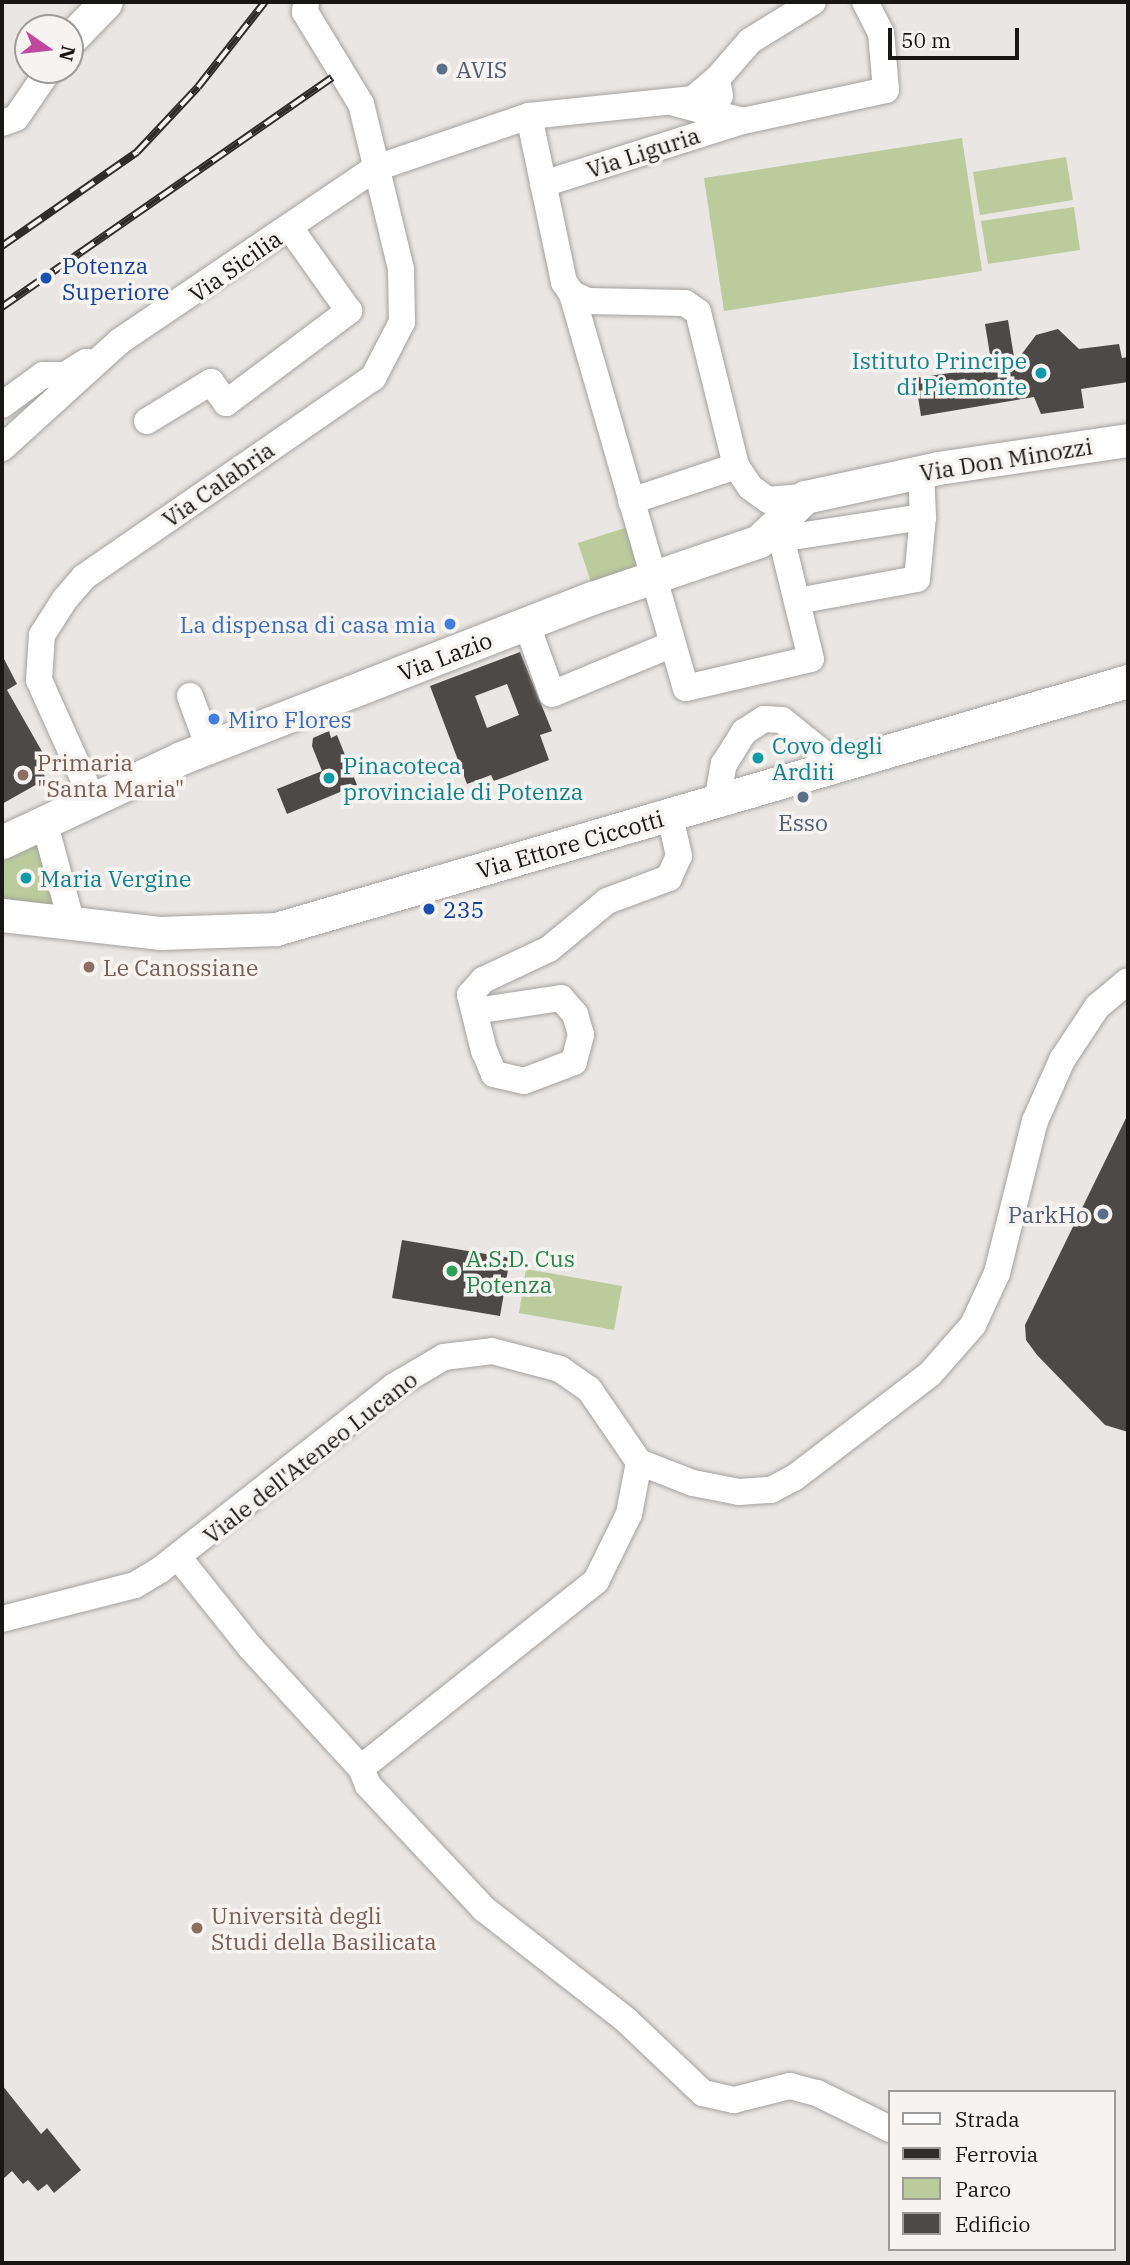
<!DOCTYPE html>
<html>
<head>
<meta charset="utf-8">
<style>
  body { margin:0 }
  #map { position:relative; width:1130px; height:2265px; overflow:hidden; background:#e9e6e3; font-family:"IBM Plex Serif",serif }
  div>[style] { position:absolute }
  .green>* { inset:0; background:#bbcb9c }
  .building>* { inset:0; background:#4c4947 }
  .roads { filter:drop-shadow(0 0 2px #a4a19f) drop-shadow(0 0 2px #a4a19f) }
  .minor>* { height:26px; margin:-13px; padding:0 13px; transform-origin:13px; border-radius:13px; background:#fff }
  .major>* { height:33px; margin:-16.5px; padding:0 16.5px; transform-origin:16.5px; border-radius:16.5px; background:#fff }
  .rail>* { height:8px; margin-top:-4px; transform-origin:0; background:repeating-linear-gradient(90deg,#f6f3f0 0 16px,#2f2d2c 0 32px); box-sizing:border-box; border-block:2px solid #2f2d2c }
  .dots>* { width:19px; height:19px; translate:-50% -50%; box-sizing:border-box; border:4px solid #f6f3f0; border-radius:50% }
  span { translate:-50% -50%; white-space:nowrap; text-align:center; line-height:1.15; -webkit-text-stroke:7px #f6f3f0; paint-order:stroke }
  .service-label { font-size:23px; color:#4e5e75 }
  .left { translate:0 -50%; text-align:left }
  .right { translate:-100% -50%; text-align:right }
  .street-label { font-size:23px; color:#181716 }
  .transit-label { font-size:23px; color:#164399 }
  .culture-label { font-size:23px; color:#0d838f }
  .shop-label { font-size:23px; color:#366cbe }
  .education-label { font-size:23px; color:#785e54 }
  .leisure-label { font-size:23px; color:#27864d }
  .frame { position:absolute; inset:0; border:4px solid #181716; pointer-events:none }
  .legend { position:absolute; left:888px; top:2090px; width:228px; height:161px; box-sizing:border-box; background:#f6f3f0; border:2px solid #9d9b99; margin:0; padding:9px 12px; list-style:none; font-size:21px; color:#181716 }
  .legend li { display:flex; align-items:center; gap:14px; height:35px }
  .legend b { width:35px; border:2px solid #9d9b99 }
  .north { position:absolute; left:14px; top:14px; width:70px; height:70px; box-sizing:border-box; background:#f6f3f0; border:2px solid #9d9b99; border-radius:50%; rotate:104deg; font-size:19px; font-weight:700; line-height:28px; text-align:center; color:#181716 }
  .north::after { content:''; display:block; margin:auto; width:24px; height:32px; background:#c0489e; clip-path:polygon(50% 0,100% 100%,50% 72%,0 100%) }
  .scale { position:absolute; left:888px; top:28px; width:131px; height:32px; box-sizing:border-box; border:4px solid #181716; border-top:0; padding-left:9px; font-size:21px; line-height:24px; white-space:nowrap; color:#181716; -webkit-text-stroke:5px #f6f3f0; paint-order:stroke }
</style>
</head>
<body>
<div id="map">
  <div class="green">
    <i style="clip-path:polygon(962px 138px,982px 271px,724px 311px,704px 178px)"></i>
    <i style="clip-path:polygon(1066px 157px,1073px 200px,980px 215px,973px 172px)"></i>
    <i style="clip-path:polygon(1074px 207px,1080px 250px,988px 264px,981px 221px)"></i>
    <i style="clip-path:polygon(631px 526px,645px 571px,593px 588px,578px 543px)"></i>
    <i style="clip-path:polygon(41px 843px,61px 906px,2px 900px,2px 862px)"></i>
    <i style="clip-path:polygon(526px 1269px,622px 1286px,614px 1330px,519px 1313px)"></i>
  </div>
  <div class="building">
    <i style="clip-path:polygon(1008px 320px,1015px 363px,1036px 335px,1058px 329px,1079px 349px,1119px 344px,1122px 358px,1128px 357px,1128px 382px,1081px 389px,1084px 408px,1041px 414px,1034px 397px,921px 416px,915px 378px,992px 367px,985px 324px)"></i>
    <i style="clip-path:polygon(evenodd,520px 652px,552px 731px,540px 735px,549px 760px,494px 781px,491px 775px,467px 784px,430px 686px,520px 652px,507px 684px,519px 715px,487px 728px,475px 696px,507px 684px)"></i>
    <i style="clip-path:polygon(2px 655px,17px 684px,7px 690px,48px 762px,40px 766px,46px 779px,2px 804px)"></i>
    <i style="clip-path:polygon(329px 731px,331px 738px,337px 735px,357px 785px,287px 814px,277px 789px,322px 771px,312px 746px,313px 738px)"></i>
    <i style="clip-path:polygon(1128px 1114px,1128px 1432px,1105px 1425px,1037px 1355px,1026px 1340px,1025px 1325px)"></i>
    <i style="clip-path:polygon(402px 1240px,510px 1258px,500px 1316px,392px 1298px)"></i>
    <i style="clip-path:polygon(2px 2085px,41px 2134px,47px 2128px,81px 2170px,54px 2193px,47px 2184px,38px 2191px,28px 2180px,23px 2184px,12px 2171px,2px 2180px)"></i>
  </div>
  <div class="roads">
    <div class="minor">
      <i style="left:720px;top:96px;width:17px;rotate:-100deg"></i>
      <i style="left:717px;top:79px;width:50px;rotate:-49deg"></i>
      <i style="left:750px;top:41px;width:74px;rotate:-31.8deg"></i>
      <i style="left:674px;top:103px;width:71px;rotate:14.6deg"></i>
      <i style="left:743px;top:121px;width:146px;rotate:-12.2deg"></i>
      <i style="left:886px;top:90px;width:57px;rotate:-95deg"></i>
      <i style="left:881px;top:33px;width:35px;rotate:-117deg"></i>
      <i style="left:529px;top:116px;width:170px;rotate:78.1deg"></i>
      <i style="left:564px;top:282px;width:14px;rotate:56deg"></i>
      <i style="left:572px;top:294px;width:17px;rotate:24deg"></i>
      <i style="left:588px;top:301px;width:97px;rotate:1.2deg"></i>
      <i style="left:685px;top:303px;width:16px;rotate:35deg"></i>
      <i style="left:698px;top:312px;width:159px;rotate:76.1deg"></i>
      <i style="left:736px;top:466px;width:25px;rotate:56deg"></i>
      <i style="left:750px;top:487px;width:22px;rotate:36deg"></i>
      <i style="left:768px;top:500px;width:37px;rotate:-5deg"></i>
      <i style="left:2px;top:123px;width:15px;rotate:-20deg"></i>
      <i style="left:16px;top:118px;width:58px;rotate:-55.5deg"></i>
      <i style="left:543px;top:184px;width:210px;rotate:-17.5deg"></i>
      <i style="left:572px;top:294px;width:410px;rotate:73.9deg"></i>
      <i style="left:686px;top:688px;width:128px;rotate:-13.1deg"></i>
      <i style="left:811px;top:659px;width:122px;rotate:-103.8deg"></i>
      <i style="left:2px;top:405px;width:51px;rotate:-36.2deg"></i>
      <i style="left:43px;top:375px;width:22px"></i>
      <i style="left:65px;top:375px;width:25px;rotate:-32deg"></i>
      <i style="left:147px;top:421px;width:75px;rotate:-31.4deg"></i>
      <i style="left:211px;top:382px;width:26px;rotate:54deg"></i>
      <i style="left:226px;top:403px;width:154px;rotate:-36.8deg"></i>
      <i style="left:349px;top:311px;width:102px;rotate:-125.4deg"></i>
      <i style="left:2px;top:448px;width:159px;rotate:-42.2deg"></i>
      <i style="left:120px;top:341px;width:309px;rotate:-34.1deg"></i>
      <i style="left:376px;top:168px;width:162px;rotate:-18.8deg"></i>
      <i style="left:529px;top:116px;width:165px;rotate:-5.9deg"></i>
      <i style="left:693px;top:99px;width:31px;rotate:-40deg"></i>
      <i style="left:631px;top:501px;width:111px;rotate:-18.4deg"></i>
      <i style="left:766px;top:541px;width:159px;rotate:-8.7deg"></i>
      <i style="left:923px;top:517px;width:45px;rotate:-92.5deg"></i>
      <i style="left:797px;top:601px;width:122px;rotate:-10.4deg"></i>
      <i style="left:917px;top:579px;width:62px;rotate:-84.5deg"></i>
      <i style="left:527px;top:625px;width:73px;rotate:70.1deg"></i>
      <i style="left:552px;top:694px;width:131px;rotate:-22.5deg"></i>
      <i style="left:190px;top:696px;width:55px;rotate:69.9deg"></i>
      <i style="left:92px;top:798px;width:129px;rotate:-114.2deg"></i>
      <i style="left:39px;top:680px;width:45px;rotate:-86.2deg"></i>
      <i style="left:42px;top:635px;width:43px;rotate:-57.4deg"></i>
      <i style="left:65px;top:599px;width:29px;rotate:-49deg"></i>
      <i style="left:84px;top:577px;width:351px;rotate:-34.6deg"></i>
      <i style="left:373px;top:378px;width:63px;rotate:-62.6deg"></i>
      <i style="left:402px;top:322px;width:53px;rotate:-91.1deg"></i>
      <i style="left:401px;top:269px;width:170px;rotate:-103.6deg"></i>
      <i style="left:361px;top:104px;width:108px;rotate:-121.3deg"></i>
      <i style="left:305px;top:12px;width:10px;rotate:-84deg"></i>
      <i style="left:717px;top:802px;width:39px;rotate:-80deg"></i>
      <i style="left:724px;top:764px;width:38px;rotate:-58deg"></i>
      <i style="left:744px;top:732px;width:24px;rotate:-33deg"></i>
      <i style="left:764px;top:719px;width:18px;rotate:3deg"></i>
      <i style="left:782px;top:720px;width:72px;rotate:38.8deg"></i>
      <i style="left:44px;top:821px;width:107px;rotate:74.8deg"></i>
      <i style="left:475px;top:1011px;width:87px;rotate:-8.6deg"></i>
      <i style="left:561px;top:998px;width:21px;rotate:49deg"></i>
      <i style="left:575px;top:1014px;width:22px;rotate:74deg"></i>
      <i style="left:581px;top:1035px;width:28px;rotate:105deg"></i>
      <i style="left:574px;top:1062px;width:53px;rotate:159.2deg"></i>
      <i style="left:524px;top:1081px;width:31px;rotate:-167deg"></i>
      <i style="left:494px;top:1074px;width:25px;rotate:-113deg"></i>
      <i style="left:484px;top:1051px;width:58px;rotate:-104deg"></i>
      <i style="left:470px;top:995px;width:20px;rotate:-49deg"></i>
      <i style="left:483px;top:980px;width:73px;rotate:-25.2deg"></i>
      <i style="left:549px;top:949px;width:75px;rotate:-39.6deg"></i>
      <i style="left:607px;top:901px;width:66px;rotate:-20.4deg"></i>
      <i style="left:669px;top:878px;width:24px;rotate:-66deg"></i>
      <i style="left:679px;top:856px;width:41px;rotate:-102.7deg"></i>
      <i style="left:179px;top:1558px;width:114px;rotate:51.4deg"></i>
      <i style="left:250px;top:1647px;width:164px;rotate:47.5deg"></i>
      <i style="left:361px;top:1768px;width:300px;rotate:-38.5deg"></i>
      <i style="left:596px;top:1581px;width:75px;rotate:-63.8deg"></i>
      <i style="left:629px;top:1514px;width:53px;rotate:-79.1deg"></i>
      <i style="left:2px;top:1619px;width:137px;rotate:-14.3deg"></i>
      <i style="left:135px;top:1585px;width:29px;rotate:-31deg"></i>
      <i style="left:160px;top:1570px;width:296px;rotate:-38.1deg"></i>
      <i style="left:393px;top:1387px;width:59px;rotate:-30.5deg"></i>
      <i style="left:444px;top:1357px;width:48px;rotate:-7.1deg"></i>
      <i style="left:492px;top:1351px;width:70px;rotate:14.8deg"></i>
      <i style="left:560px;top:1369px;width:35px;rotate:35deg"></i>
      <i style="left:589px;top:1389px;width:88px;rotate:55.6deg"></i>
      <i style="left:639px;top:1462px;width:58px;rotate:21.3deg"></i>
      <i style="left:693px;top:1483px;width:47px;rotate:11.1deg"></i>
      <i style="left:739px;top:1492px;width:32px;rotate:-4deg"></i>
      <i style="left:771px;top:1490px;width:26px;rotate:-28deg"></i>
      <i style="left:794px;top:1478px;width:171px;rotate:-37.4deg"></i>
      <i style="left:930px;top:1374px;width:65px;rotate:-48.7deg"></i>
      <i style="left:973px;top:1325px;width:57px;rotate:-65.2deg"></i>
      <i style="left:997px;top:1273px;width:157px;rotate:-76deg"></i>
      <i style="left:1035px;top:1121px;width:67px;rotate:-66.1deg"></i>
      <i style="left:1062px;top:1060px;width:64px;rotate:-56.6deg"></i>
      <i style="left:1097px;top:1007px;width:40px;rotate:-40deg"></i>
      <i style="left:361px;top:1768px;width:18px;rotate:68deg"></i>
      <i style="left:368px;top:1785px;width:170px;rotate:46.9deg"></i>
      <i style="left:484px;top:1909px;width:180px;rotate:38deg"></i>
      <i style="left:626px;top:2020px;width:106px;rotate:43.5deg"></i>
      <i style="left:703px;top:2093px;width:32px;rotate:13deg"></i>
      <i style="left:734px;top:2100px;width:58px;rotate:-14deg"></i>
      <i style="left:790px;top:2086px;width:28px;rotate:15deg"></i>
      <i style="left:817px;top:2093px;width:81px;rotate:26.3deg"></i>
    </div>
    <div class="major">
      <i style="left:73px;top:36px;width:47px;rotate:-45.9deg"></i>
      <i style="left:2px;top:842px;width:198px;rotate:-25.1deg"></i>
      <i style="left:181px;top:758px;width:441px;rotate:-21.3deg"></i>
      <i style="left:592px;top:598px;width:176px;rotate:-18.8deg"></i>
      <i style="left:759px;top:541px;width:64px;rotate:-43.7deg"></i>
      <i style="left:805px;top:497px;width:136px;rotate:-12.3deg"></i>
      <i style="left:938px;top:468px;width:192px;rotate:-8.4deg"></i>
      <i style="left:2px;top:915px;width:160px;rotate:6.5deg"></i>
      <i style="left:161px;top:933px;width:115px;rotate:-2deg"></i>
      <i style="left:276px;top:929px;width:887px;rotate:-16.23deg"></i>
    </div>
  </div>
  <div class="rail">
    <i style="left:2px;top:246px;width:165px;rotate:-34.8deg"></i>
    <i style="left:137px;top:152px;width:89px;rotate:-46.8deg"></i>
    <i style="left:198px;top:87px;width:108px;rotate:-51.8deg"></i>
    <i style="left:2px;top:307px;width:402px;rotate:-34.8deg"></i>
  </div>
  <div class="dots">
    <i style="left:442px;top:69px;background:#5c6f8a"></i>
    <i style="left:46px;top:278px;background:#1a4fb4"></i>
    <i style="left:1041px;top:373px;background:#0f9aa8"></i>
    <i style="left:450px;top:624px;background:#3f7fe0"></i>
    <i style="left:214px;top:719px;background:#3f7fe0"></i>
    <i style="left:758px;top:758px;background:#0f9aa8"></i>
    <i style="left:23px;top:775px;background:#8d6e63"></i>
    <i style="left:329px;top:778px;background:#0f9aa8"></i>
    <i style="left:803px;top:797px;background:#5c6f8a"></i>
    <i style="left:26px;top:878px;background:#0f9aa8"></i>
    <i style="left:429px;top:909px;background:#1a4fb4"></i>
    <i style="left:89px;top:967px;background:#8d6e63"></i>
    <i style="left:1103px;top:1214px;background:#5c6f8a"></i>
    <i style="left:452px;top:1271px;background:#2e9e5b"></i>
    <i style="left:197px;top:1928px;background:#8d6e63"></i>
  </div>
  <div class="service-label">
    <span class="left" style="left:456px;top:69px">AVIS</span>
    <span style="left:803px;top:822px">Esso</span>
    <span class="right" style="left:1089px;top:1214px">ParkHo</span>
  </div>
  <div class="street-label">
    <span style="left:643px;top:152px;rotate:-18deg">Via Liguria</span>
    <span style="left:235px;top:266px;rotate:-35deg">Via Sicilia</span>
    <span style="left:1006px;top:459px;rotate:-9deg">Via Don Minozzi</span>
    <span style="left:218px;top:484px;rotate:-35deg">Via Calabria</span>
    <span style="left:445px;top:656px;rotate:-21deg">Via Lazio</span>
    <span style="left:570px;top:844px;rotate:-16deg">Via Ettore Ciccotti</span>
    <span style="left:310px;top:1457px;rotate:-38deg">Viale dell'Ateneo Lucano</span>
  </div>
  <div class="transit-label">
    <span class="left" style="left:62px;top:278px">Potenza<br>Superiore</span>
    <span class="left" style="left:443px;top:909px">235</span>
  </div>
  <div class="culture-label">
    <span class="right" style="left:1027px;top:373px">Istituto Principe<br>di Piemonte</span>
    <span class="left" style="left:772px;top:758px">Covo degli<br>Arditi</span>
    <span class="left" style="left:343px;top:778px">Pinacoteca<br>provinciale di Potenza</span>
    <span class="left" style="left:40px;top:878px">Maria Vergine</span>
  </div>
  <div class="shop-label">
    <span class="right" style="left:436px;top:624px">La dispensa di casa mia</span>
    <span class="left" style="left:228px;top:719px">Miro Flores</span>
  </div>
  <div class="education-label">
    <span class="left" style="left:37px;top:775px">Primaria<br>"Santa Maria"</span>
    <span class="left" style="left:103px;top:967px">Le Canossiane</span>
    <span class="left" style="left:211px;top:1928px">Università degli<br>Studi della Basilicata</span>
  </div>
  <div class="leisure-label">
    <span class="left" style="left:466px;top:1271px">A.S.D. Cus<br>Potenza</span>
  </div>
  <div class="frame"></div>
  <ul class="legend">
  <li><b style="height:9px;background:#fff"></b>Strada</li>
  <li><b style="height:9px;background:#2f2d2c"></b>Ferrovia</li>
  <li><b style="height:19px;background:#bbcb9c"></b>Parco</li>
  <li><b style="height:19px;background:#4c4947"></b>Edificio</li>
  </ul>
  <div class="north">N</div>
  <div class="scale">50 m</div>
</div>
</body>
</html>
